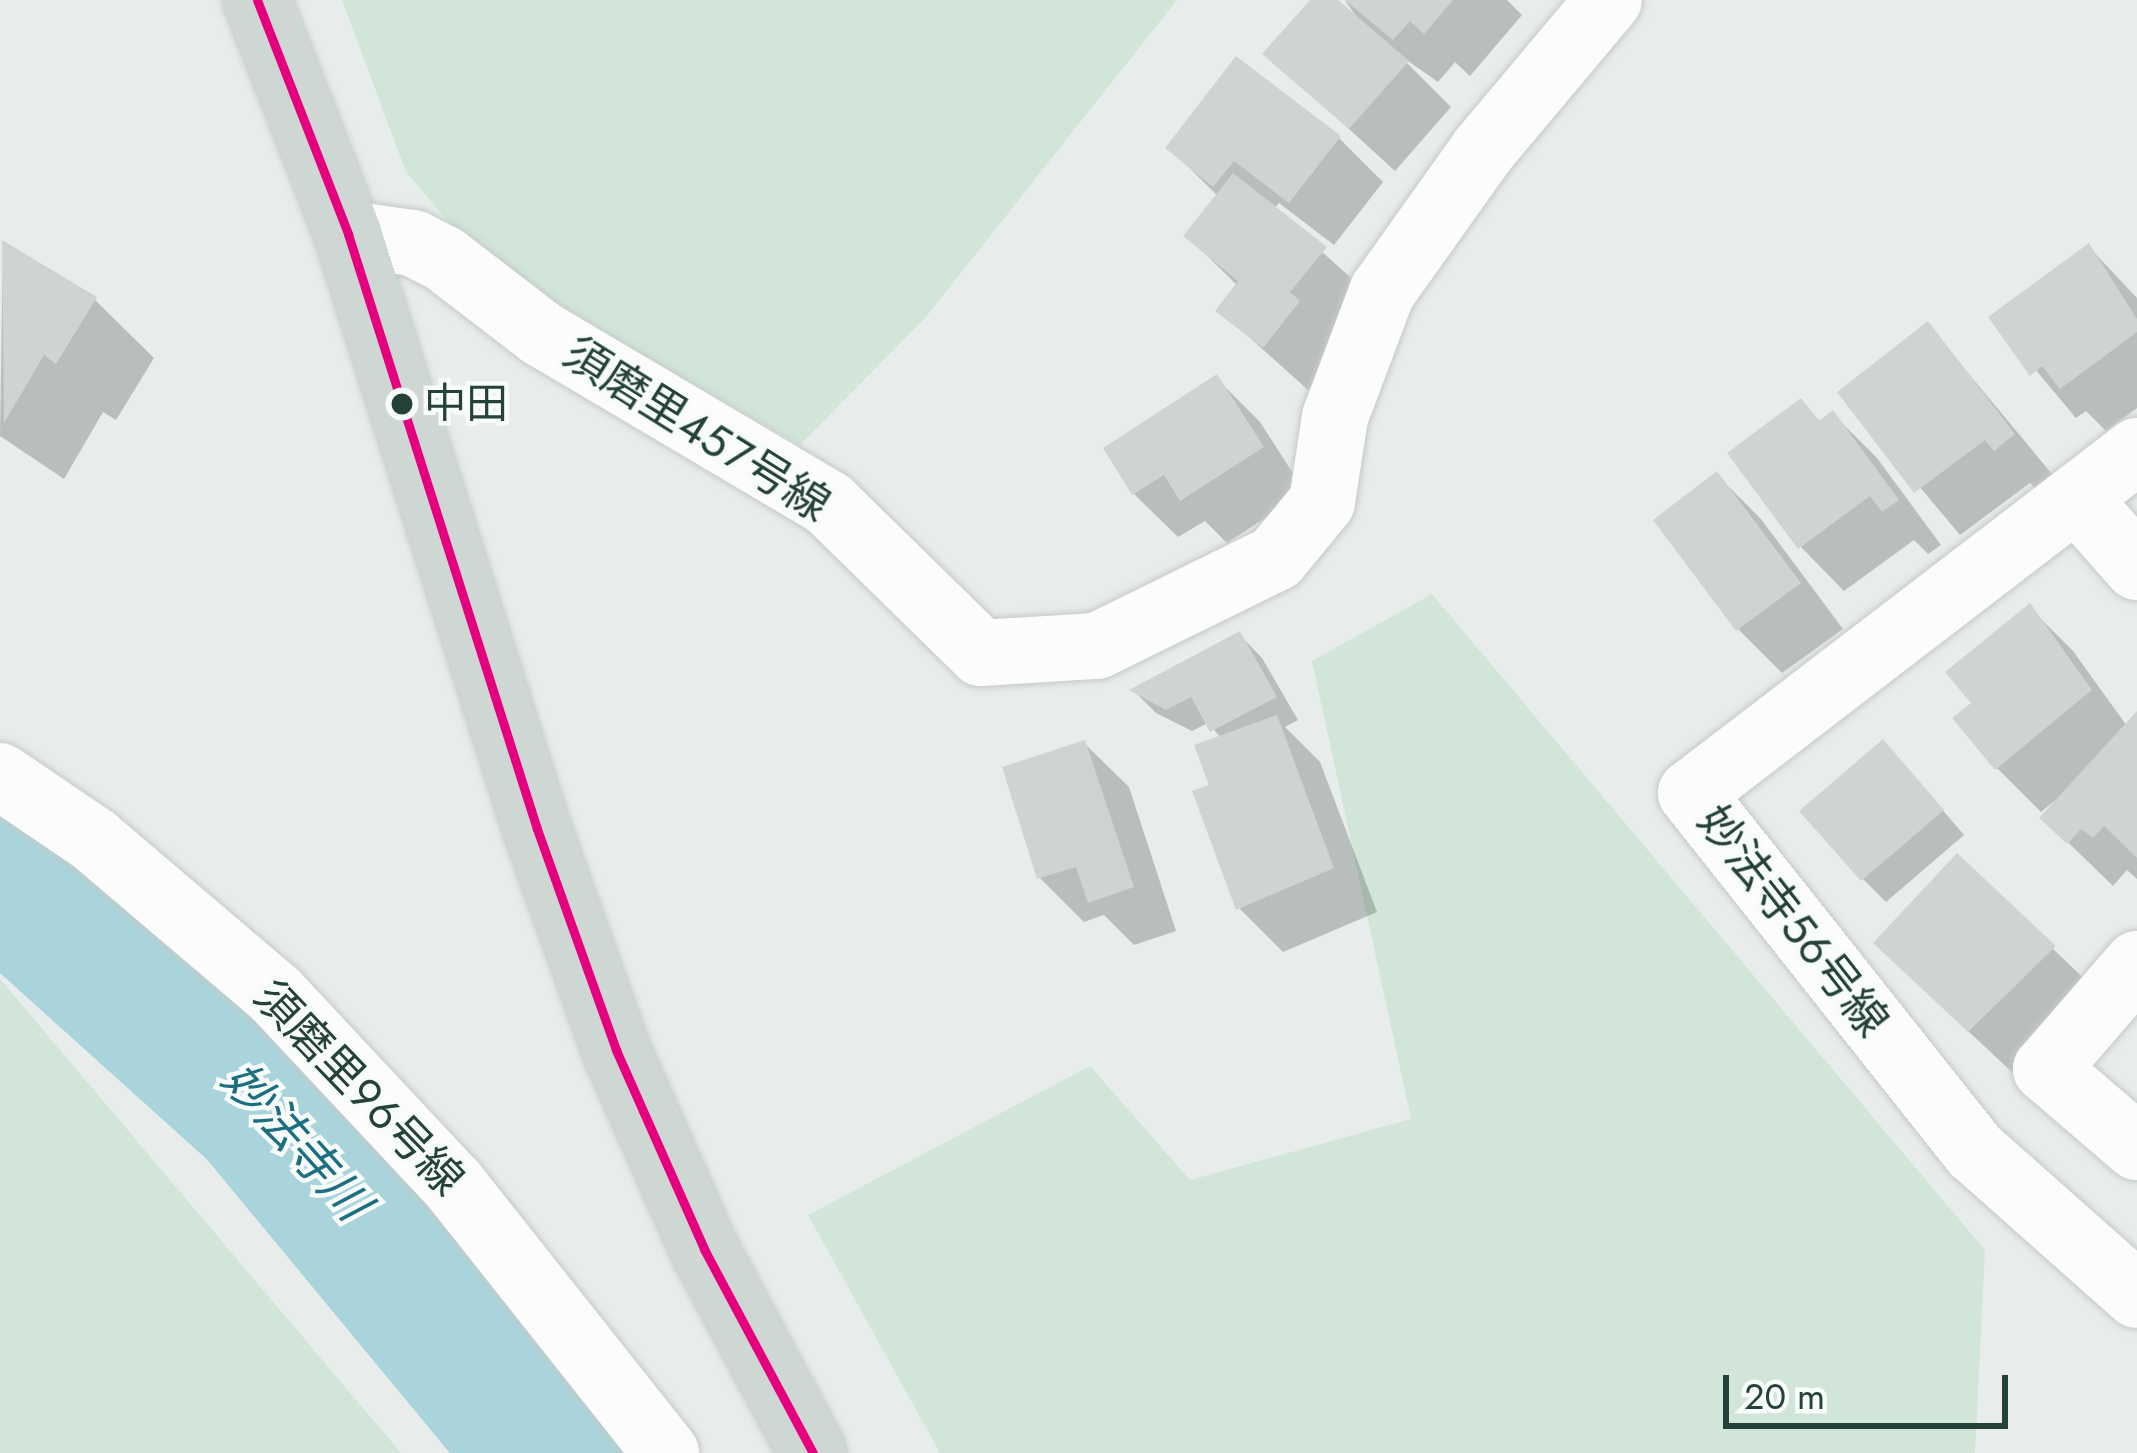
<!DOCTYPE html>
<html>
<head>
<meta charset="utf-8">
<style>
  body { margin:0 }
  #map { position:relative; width:2137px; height:1453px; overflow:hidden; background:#e8edeb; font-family:Jost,"Noto Sans JP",sans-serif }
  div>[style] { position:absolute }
  .green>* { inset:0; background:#d1e6d8 }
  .shadow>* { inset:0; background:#0003 }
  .river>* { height:171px; margin:-85.5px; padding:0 85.5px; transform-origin:85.5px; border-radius:85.5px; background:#a9d4db }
  .building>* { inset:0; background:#cfd4d2 }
  .roads { filter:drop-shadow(0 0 3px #c5cac8) drop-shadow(0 0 3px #c5cac8) }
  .minor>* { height:66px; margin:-33px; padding:0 33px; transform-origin:33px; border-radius:33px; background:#fcfcfc }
  .major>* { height:66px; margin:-33px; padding:0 33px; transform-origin:33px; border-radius:33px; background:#cfd7d5 }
  .bus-1>* { height:9px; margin:-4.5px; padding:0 4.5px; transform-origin:4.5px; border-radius:4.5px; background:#e5007d }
  .dots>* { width:33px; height:33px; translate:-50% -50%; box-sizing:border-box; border:6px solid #f7fbf9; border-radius:50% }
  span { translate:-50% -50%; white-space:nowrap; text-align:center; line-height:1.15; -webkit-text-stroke:9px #f7fbf9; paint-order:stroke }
  .bus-label { font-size:42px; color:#24423a }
  .left { translate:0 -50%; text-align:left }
  .street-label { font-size:45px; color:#24423a }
  .water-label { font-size:48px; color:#1c6f80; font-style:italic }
  .scale { position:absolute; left:1723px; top:1375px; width:285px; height:54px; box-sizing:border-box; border:6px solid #24423a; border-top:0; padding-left:15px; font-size:36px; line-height:42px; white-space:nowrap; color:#24423a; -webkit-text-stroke:9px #f7fbf9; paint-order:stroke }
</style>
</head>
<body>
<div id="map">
  <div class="green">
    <i style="clip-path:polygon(342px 0,1177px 0,926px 317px,800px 445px,485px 265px,406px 172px)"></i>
    <i style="clip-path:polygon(1432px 594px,1985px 1250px,1975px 1453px,940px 1453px,808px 1215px,1090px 1066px,1190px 1180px,1411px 1119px,1312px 661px)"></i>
    <i style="clip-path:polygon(0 979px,401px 1453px,0 1453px)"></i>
  </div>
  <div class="shadow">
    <i style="clip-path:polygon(1314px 0,1334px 0,1361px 24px,1345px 0,1507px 0,1522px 15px,1470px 76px,1455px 62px,1438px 82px,1398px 54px,1451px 107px,1395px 171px,1267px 54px)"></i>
    <i style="clip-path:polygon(1339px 138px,1383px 182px,1334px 245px,1279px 203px,1274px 209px,1368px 293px,1342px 347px,1308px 390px,1219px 310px,1238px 286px,1187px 236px,1218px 196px,1169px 148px)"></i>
    <i style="clip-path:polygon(3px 244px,95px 300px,154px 358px,116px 420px,103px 412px,64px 479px,0 436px)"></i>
    <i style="clip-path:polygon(2089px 247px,2137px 298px,2137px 408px,2106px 431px,2086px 411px,2076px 418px,1992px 318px)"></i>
    <i style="clip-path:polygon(1928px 325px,2057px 480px,2040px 493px,2030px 483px,1960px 535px,1841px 393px)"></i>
    <i style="clip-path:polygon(1216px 378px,1260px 422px,1305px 492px,1227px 543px,1205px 521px,1178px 537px,1134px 494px)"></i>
    <i style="clip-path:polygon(1801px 402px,1822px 423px,1833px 414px,1877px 458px,1941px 545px,1928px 554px,1914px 540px,1844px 591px,1801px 547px)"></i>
    <i style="clip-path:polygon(1717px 475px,1761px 519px,1843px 629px,1782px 673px,1738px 629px)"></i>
    <i style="clip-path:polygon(2029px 607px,2073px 651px,2127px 726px,2137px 716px,2137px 879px,2127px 870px,2113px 886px,2043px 818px,2054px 801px,2041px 812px,1997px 768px,1976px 704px)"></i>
    <i style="clip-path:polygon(1239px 634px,1262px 658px,1298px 720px,1285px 727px,1320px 762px,1377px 912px,1283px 952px,1239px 908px,1213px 786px,1221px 738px,1208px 723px,1192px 731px,1156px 713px,1134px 691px)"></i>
    <i style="clip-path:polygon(1084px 743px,1129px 787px,1176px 931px,1134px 945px,1104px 915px,1084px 922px,1040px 878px)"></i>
    <i style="clip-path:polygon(1905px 766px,1964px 835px,1886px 902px,1863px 879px)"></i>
    <i style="clip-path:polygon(1957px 857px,2098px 992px,2014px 1074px,1921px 987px)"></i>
  </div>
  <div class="river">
    <i style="left:0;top:858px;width:359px;rotate:42deg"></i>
    <i style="left:267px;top:1098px;width:461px;rotate:50.4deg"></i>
  </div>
  <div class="building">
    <i style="clip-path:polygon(1310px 0,1338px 0,1409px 61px,1349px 129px,1262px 54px)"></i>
    <i style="clip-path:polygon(1345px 0,1453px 0,1424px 34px,1410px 21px,1393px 40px)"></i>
    <i style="clip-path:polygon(1236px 56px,1341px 136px,1289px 203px,1234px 161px,1213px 187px,1165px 148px)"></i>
    <i style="clip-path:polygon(1233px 173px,1327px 247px,1290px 292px,1300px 301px,1263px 348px,1215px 311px,1238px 281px,1183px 236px)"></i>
    <i style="clip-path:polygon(2px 240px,97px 297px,56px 364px,44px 355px,4px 423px)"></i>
    <i style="clip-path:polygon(2089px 243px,2137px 319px,2137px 332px,2060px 389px,2042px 366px,2030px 376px,1988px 317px)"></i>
    <i style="clip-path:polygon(1928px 321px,2015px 434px,1994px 451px,1985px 440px,1914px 493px,1837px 392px)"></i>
    <i style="clip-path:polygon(1217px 374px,1264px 447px,1180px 501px,1164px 475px,1132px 495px,1103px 448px)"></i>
    <i style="clip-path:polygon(1801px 398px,1819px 421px,1833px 410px,1899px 500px,1882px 512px,1870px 496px,1798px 549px,1727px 453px)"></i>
    <i style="clip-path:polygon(1717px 471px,1801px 583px,1736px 631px,1653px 520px)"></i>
    <i style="clip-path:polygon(2030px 603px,2092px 690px,1995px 770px,1952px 718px,1971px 703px,1945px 672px)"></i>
    <i style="clip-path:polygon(1240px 631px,1277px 697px,1210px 732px,1191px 697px,1166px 710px,1129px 690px)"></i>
    <i style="clip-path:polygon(2137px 711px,2137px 858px,2104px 826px,2093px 838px,2081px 829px,2067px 844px,2039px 818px)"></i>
    <i style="clip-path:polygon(1277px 715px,1334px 868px,1236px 910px,1192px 791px,1209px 785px,1194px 745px)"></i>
    <i style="clip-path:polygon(1883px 739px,1944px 810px,1861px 881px,1799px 811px)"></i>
    <i style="clip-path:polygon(1085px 740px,1134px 887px,1088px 903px,1076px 867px,1037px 879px,1002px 767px)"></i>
    <i style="clip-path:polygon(1957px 853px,2056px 946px,1968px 1032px,1873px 943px)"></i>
  </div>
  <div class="roads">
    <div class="minor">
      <i style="left:348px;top:234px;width:66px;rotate:7.9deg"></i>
      <i style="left:413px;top:243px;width:34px;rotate:27deg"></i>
      <i style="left:443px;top:258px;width:125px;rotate:37.5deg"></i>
      <i style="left:542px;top:334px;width:334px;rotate:30.6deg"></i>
      <i style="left:829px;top:504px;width:213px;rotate:44.4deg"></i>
      <i style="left:981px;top:653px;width:116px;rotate:-3.5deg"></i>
      <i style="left:1097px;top:646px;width:199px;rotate:-26.2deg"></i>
      <i style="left:1276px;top:558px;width:72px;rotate:-50.6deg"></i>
      <i style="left:1322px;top:502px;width:86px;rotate:-81.3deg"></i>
      <i style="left:1335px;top:417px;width:134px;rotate:-69.4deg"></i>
      <i style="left:1382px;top:292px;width:174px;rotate:-54.6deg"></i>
      <i style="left:1483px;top:150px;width:196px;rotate:-50deg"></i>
      <i style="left:2137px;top:451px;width:562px;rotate:142.52deg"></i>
      <i style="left:1691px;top:793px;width:457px;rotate:51.6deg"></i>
      <i style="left:1975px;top:1151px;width:217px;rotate:41.6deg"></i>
      <i style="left:2079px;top:501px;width:88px;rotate:48.7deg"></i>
      <i style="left:0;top:776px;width:114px;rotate:34.2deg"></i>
      <i style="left:94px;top:840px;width:238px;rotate:40.4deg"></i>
      <i style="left:275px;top:994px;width:260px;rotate:46.9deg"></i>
      <i style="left:453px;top:1184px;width:343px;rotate:51.6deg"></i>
      <i style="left:2137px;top:964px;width:139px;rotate:130.9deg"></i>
      <i style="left:2046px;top:1069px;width:120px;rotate:40.6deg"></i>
    </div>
    <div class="major">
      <i style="left:257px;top:0;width:251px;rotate:68.7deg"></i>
      <i style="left:348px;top:234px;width:624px;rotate:72.38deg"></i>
      <i style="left:537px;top:829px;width:235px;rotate:70.3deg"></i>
      <i style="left:616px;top:1050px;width:218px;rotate:66.1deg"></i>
      <i style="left:704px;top:1249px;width:231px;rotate:61.9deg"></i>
    </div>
  </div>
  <div class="bus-1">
    <i style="left:257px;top:0;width:251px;rotate:68.7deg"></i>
    <i style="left:348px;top:234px;width:624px;rotate:72.38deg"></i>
    <i style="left:537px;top:829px;width:235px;rotate:70.3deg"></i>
    <i style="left:616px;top:1050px;width:218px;rotate:66.1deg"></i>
    <i style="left:704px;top:1249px;width:231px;rotate:61.9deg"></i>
  </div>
  <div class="dots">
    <i style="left:402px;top:404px;background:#24423a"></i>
  </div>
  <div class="bus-label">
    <span class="left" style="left:424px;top:404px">中田</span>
  </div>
  <div class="street-label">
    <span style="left:697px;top:429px;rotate:32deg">須磨里４５７号線</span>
    <span style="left:1793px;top:921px;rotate:52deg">妙法寺５６号線</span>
    <span style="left:359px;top:1088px;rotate:46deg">須磨里９６号線</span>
  </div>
  <div class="water-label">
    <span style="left:296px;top:1141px;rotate:48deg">妙法寺川</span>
  </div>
  <div class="scale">20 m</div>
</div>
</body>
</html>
